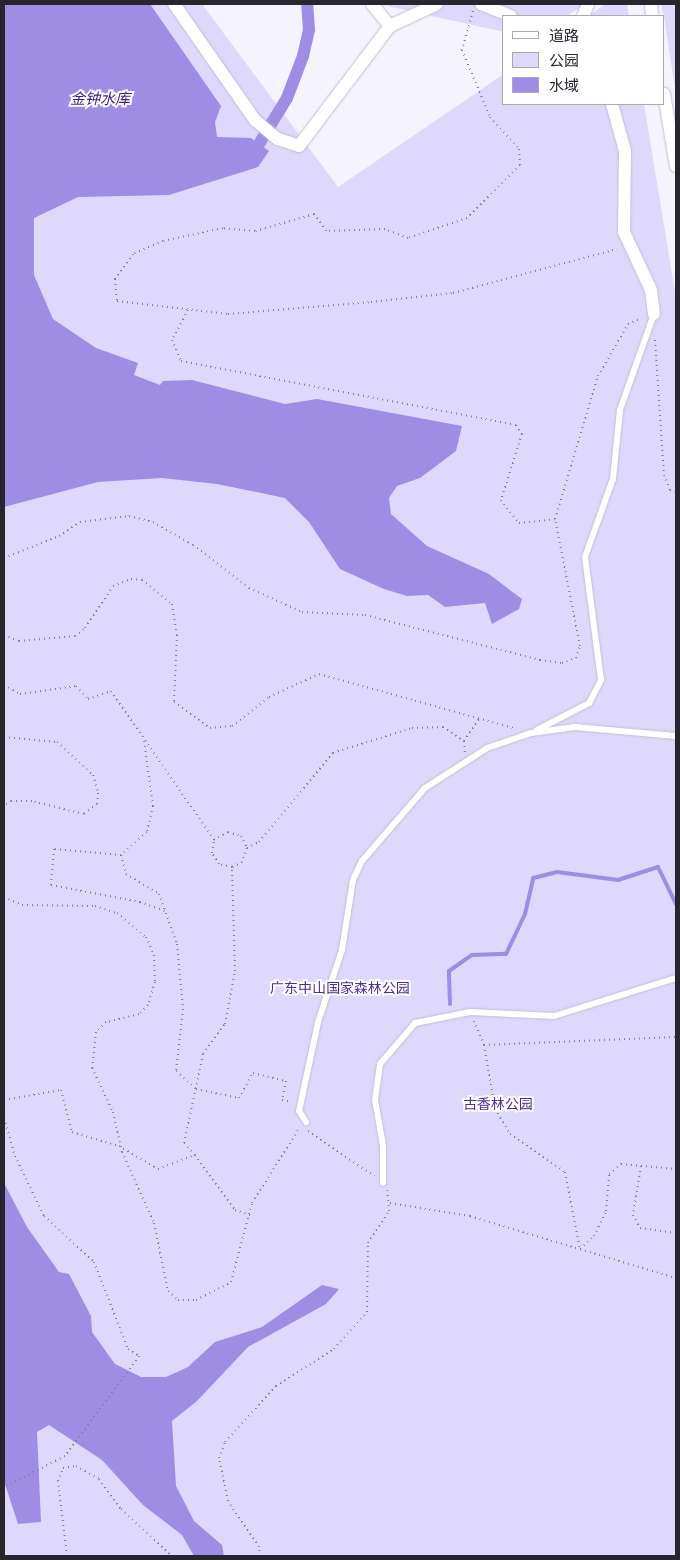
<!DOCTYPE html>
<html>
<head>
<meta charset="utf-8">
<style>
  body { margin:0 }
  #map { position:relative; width:680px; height:1560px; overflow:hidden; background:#f5f3fd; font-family:"Fira Sans","Noto Sans SC",sans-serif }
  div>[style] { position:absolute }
  .green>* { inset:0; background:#ded8fc }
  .water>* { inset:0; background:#9f8ce4 }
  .stream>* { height:4px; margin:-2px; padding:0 2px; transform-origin:2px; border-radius:2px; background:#9f8ce4 }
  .canal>* { height:12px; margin:-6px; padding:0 6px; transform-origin:6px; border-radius:6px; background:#9f8ce4 }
  .path>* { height:2px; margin-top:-1px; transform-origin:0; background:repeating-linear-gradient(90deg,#84838c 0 1px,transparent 0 5px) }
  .roads { filter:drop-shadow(0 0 1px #c2bed6) drop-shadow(0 0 1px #c2bed6) }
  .lane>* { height:6px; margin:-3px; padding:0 3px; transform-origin:3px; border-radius:3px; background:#fff }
  .street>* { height:12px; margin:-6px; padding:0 6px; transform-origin:6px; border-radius:6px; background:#fff }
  span { translate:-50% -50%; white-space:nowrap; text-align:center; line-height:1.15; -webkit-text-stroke:4px #fff; paint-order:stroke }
  .park-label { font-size:14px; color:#4e2d93 }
  .water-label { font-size:15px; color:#411c82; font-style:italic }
  .frame { position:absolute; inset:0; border:5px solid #27262f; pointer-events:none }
  .legend { position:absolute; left:502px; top:15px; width:162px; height:90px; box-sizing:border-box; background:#fff; border:1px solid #a9a8ac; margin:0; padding:6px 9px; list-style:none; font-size:15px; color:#27262f }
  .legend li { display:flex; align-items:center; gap:10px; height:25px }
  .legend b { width:25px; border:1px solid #a9a8ac }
</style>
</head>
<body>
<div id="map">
  <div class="green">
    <i style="clip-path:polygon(4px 4px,202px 4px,338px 187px,504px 74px,504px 104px,644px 104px,676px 298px,676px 1556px,4px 1556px)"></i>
    <i style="clip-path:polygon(378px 4px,585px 4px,567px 16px,504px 16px,504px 32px)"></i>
    <i style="clip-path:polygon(606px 4px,627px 4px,629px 16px,588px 16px)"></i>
    <i style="clip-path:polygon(661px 4px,676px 4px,676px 95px,664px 16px)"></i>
  </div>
  <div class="water">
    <i style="clip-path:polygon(4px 4px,150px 4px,221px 106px,215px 122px,217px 137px,251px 138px,269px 151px,258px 167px,169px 195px,78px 197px,34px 218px,34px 275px,53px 319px,96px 348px,138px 363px,134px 375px,160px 385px,163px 381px,192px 380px,285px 404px,317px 399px,462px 426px,456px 451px,420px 478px,397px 486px,389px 498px,391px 514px,427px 546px,489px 574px,522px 599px,519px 609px,492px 624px,485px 603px,445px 607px,428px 595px,407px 596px,384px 589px,340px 569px,309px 522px,285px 498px,217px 484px,162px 478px,98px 482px,4px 507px)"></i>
    <i style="clip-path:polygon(4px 1183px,27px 1227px,59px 1272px,69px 1274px,91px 1316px,92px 1332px,115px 1364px,141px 1377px,166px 1377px,188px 1367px,215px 1342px,262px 1327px,322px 1285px,339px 1289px,326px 1304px,248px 1347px,197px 1401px,172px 1421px,176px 1486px,194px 1521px,222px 1545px,224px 1556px,194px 1556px,182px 1535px,143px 1505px,102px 1460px,49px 1425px,37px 1432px,41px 1522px,18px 1524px,4px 1481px)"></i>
  </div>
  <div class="stream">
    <i style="left:450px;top:1004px;width:33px;rotate:-92deg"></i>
    <i style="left:449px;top:971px;width:28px;rotate:-35deg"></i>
    <i style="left:472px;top:955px;width:34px;rotate:-2deg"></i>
    <i style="left:506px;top:954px;width:44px;rotate:-64.6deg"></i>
    <i style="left:525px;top:914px;width:37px;rotate:-77deg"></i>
    <i style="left:533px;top:878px;width:25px;rotate:-14deg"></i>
    <i style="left:557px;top:872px;width:62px;rotate:7.5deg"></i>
    <i style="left:618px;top:880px;width:42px;rotate:-18deg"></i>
    <i style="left:658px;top:867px;width:41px;rotate:64.1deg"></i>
  </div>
  <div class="canal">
    <i style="left:259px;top:144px;width:54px;rotate:-58.7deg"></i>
    <i style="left:287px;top:98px;width:45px;rotate:-69.1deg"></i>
    <i style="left:303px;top:56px;width:27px;rotate:-77deg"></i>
    <i style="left:309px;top:30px;width:26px;rotate:-94deg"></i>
  </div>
  <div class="path">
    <i style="left:473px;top:11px;width:41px;rotate:105.8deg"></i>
    <i style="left:462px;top:50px;width:73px;rotate:67.3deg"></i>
    <i style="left:490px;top:117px;width:43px;rotate:47.8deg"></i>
    <i style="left:519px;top:149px;width:16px;rotate:86deg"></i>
    <i style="left:520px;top:165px;width:75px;rotate:135deg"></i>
    <i style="left:467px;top:218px;width:62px;rotate:161.3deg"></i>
    <i style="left:408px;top:238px;width:25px;rotate:-159deg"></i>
    <i style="left:385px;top:229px;width:59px;rotate:178.1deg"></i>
    <i style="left:326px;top:231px;width:21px;rotate:-125deg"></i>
    <i style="left:314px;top:214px;width:61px;rotate:163.9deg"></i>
    <i style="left:255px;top:231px;width:32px;rotate:-175deg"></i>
    <i style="left:223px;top:228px;width:61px;rotate:167.8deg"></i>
    <i style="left:163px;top:241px;width:33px;rotate:157deg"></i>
    <i style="left:133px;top:254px;width:31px;rotate:126deg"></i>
    <i style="left:115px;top:279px;width:22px;rotate:85deg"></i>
    <i style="left:117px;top:301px;width:112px;rotate:6.7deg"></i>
    <i style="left:228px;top:314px;width:144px;rotate:-4.8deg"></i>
    <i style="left:371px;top:302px;width:82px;rotate:-6.3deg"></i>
    <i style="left:453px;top:293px;width:170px;rotate:-15deg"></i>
    <i style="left:188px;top:310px;width:34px;rotate:118deg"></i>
    <i style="left:172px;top:340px;width:23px;rotate:67deg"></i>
    <i style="left:181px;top:361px;width:341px;rotate:10.8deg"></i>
    <i style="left:516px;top:425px;width:11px;rotate:56deg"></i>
    <i style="left:522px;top:434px;width:69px;rotate:107.7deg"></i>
    <i style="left:501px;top:500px;width:29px;rotate:52deg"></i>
    <i style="left:519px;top:523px;width:36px;rotate:-6deg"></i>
    <i style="left:655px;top:340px;width:135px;rotate:86.2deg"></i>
    <i style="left:664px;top:475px;width:16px;rotate:68deg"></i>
    <i style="left:670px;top:490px;width:6px;rotate:18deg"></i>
    <i style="left:4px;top:558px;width:59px;rotate:-21.8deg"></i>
    <i style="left:59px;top:536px;width:25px;rotate:-34deg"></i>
    <i style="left:80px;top:522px;width:49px;rotate:-7deg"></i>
    <i style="left:129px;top:516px;width:25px;rotate:14deg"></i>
    <i style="left:153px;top:522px;width:46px;rotate:29.9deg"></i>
    <i style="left:193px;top:545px;width:71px;rotate:37.5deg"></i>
    <i style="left:249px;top:588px;width:58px;rotate:24.4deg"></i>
    <i style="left:302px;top:612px;width:63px;rotate:2.7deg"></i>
    <i style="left:365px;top:615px;width:181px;rotate:14.4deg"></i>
    <i style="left:540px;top:660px;width:22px;rotate:8deg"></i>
    <i style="left:562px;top:663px;width:15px;rotate:-20deg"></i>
    <i style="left:576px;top:658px;width:13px;rotate:-72deg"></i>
    <i style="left:580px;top:646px;width:129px;rotate:-101.1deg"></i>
    <i style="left:555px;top:519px;width:149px;rotate:-73.3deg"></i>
    <i style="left:598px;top:376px;width:60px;rotate:-60deg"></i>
    <i style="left:628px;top:324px;width:15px;rotate:-23deg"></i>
    <i style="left:4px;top:635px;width:16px;rotate:22deg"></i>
    <i style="left:19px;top:641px;width:56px;rotate:-5.1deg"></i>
    <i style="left:75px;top:636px;width:13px;rotate:-39deg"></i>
    <i style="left:85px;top:628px;width:50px;rotate:-56.3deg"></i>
    <i style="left:113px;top:586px;width:19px;rotate:-21deg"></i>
    <i style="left:131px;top:579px;width:11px;rotate:5deg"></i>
    <i style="left:142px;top:580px;width:38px;rotate:39deg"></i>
    <i style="left:172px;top:604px;width:31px;rotate:81deg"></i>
    <i style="left:177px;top:635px;width:67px;rotate:92.6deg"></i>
    <i style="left:174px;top:702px;width:44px;rotate:35.8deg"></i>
    <i style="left:210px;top:728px;width:22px;rotate:-5deg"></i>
    <i style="left:232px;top:726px;width:47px;rotate:-38.1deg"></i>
    <i style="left:269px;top:697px;width:55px;rotate:-24.7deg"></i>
    <i style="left:319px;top:674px;width:205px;rotate:15.5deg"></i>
    <i style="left:4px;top:685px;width:18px;rotate:29deg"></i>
    <i style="left:20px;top:694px;width:57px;rotate:-8.1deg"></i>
    <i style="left:76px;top:686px;width:18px;rotate:47deg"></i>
    <i style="left:88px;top:699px;width:24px;rotate:-19deg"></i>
    <i style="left:111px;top:691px;width:181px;rotate:55.3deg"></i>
    <i style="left:4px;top:737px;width:53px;rotate:5.4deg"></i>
    <i style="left:57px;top:742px;width:49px;rotate:42.5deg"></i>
    <i style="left:93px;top:775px;width:19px;rotate:74deg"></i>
    <i style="left:98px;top:793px;width:11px;rotate:95deg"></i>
    <i style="left:97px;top:804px;width:16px;rotate:142deg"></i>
    <i style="left:84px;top:814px;width:54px;rotate:-166deg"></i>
    <i style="left:32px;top:801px;width:21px;rotate:180deg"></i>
    <i style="left:11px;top:801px;width:8px;rotate:150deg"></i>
    <i style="left:144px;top:741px;width:66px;rotate:82.1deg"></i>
    <i style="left:153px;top:806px;width:27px;rotate:103deg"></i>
    <i style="left:147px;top:832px;width:35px;rotate:139deg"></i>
    <i style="left:121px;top:855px;width:20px;rotate:75deg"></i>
    <i style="left:126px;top:874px;width:39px;rotate:31deg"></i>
    <i style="left:159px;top:894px;width:53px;rotate:70.2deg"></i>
    <i style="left:177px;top:944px;width:65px;rotate:84.7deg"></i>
    <i style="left:183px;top:1009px;width:62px;rotate:96.4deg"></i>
    <i style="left:176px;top:1071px;width:27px;rotate:42deg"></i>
    <i style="left:196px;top:1089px;width:44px;rotate:11.8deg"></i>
    <i style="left:239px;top:1098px;width:29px;rotate:-61deg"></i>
    <i style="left:253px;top:1073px;width:34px;rotate:14deg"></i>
    <i style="left:286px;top:1081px;width:19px;rotate:102deg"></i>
    <i style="left:282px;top:1100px;width:10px;rotate:11deg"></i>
    <i style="left:464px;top:741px;width:12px;rotate:85deg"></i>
    <i style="left:247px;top:848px;width:15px;rotate:110deg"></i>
    <i style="left:242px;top:862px;width:11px;rotate:153deg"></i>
    <i style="left:232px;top:867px;width:13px;rotate:-167deg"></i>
    <i style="left:219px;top:864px;width:13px;rotate:-122deg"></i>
    <i style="left:212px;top:853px;width:13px;rotate:-81deg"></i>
    <i style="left:214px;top:840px;width:16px;rotate:-30deg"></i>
    <i style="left:228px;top:832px;width:14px;rotate:17deg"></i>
    <i style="left:241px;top:836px;width:13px;rotate:63deg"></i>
    <i style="left:247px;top:848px;width:13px;rotate:-27deg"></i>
    <i style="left:259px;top:842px;width:116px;rotate:-50.3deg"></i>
    <i style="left:333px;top:753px;width:83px;rotate:-17.6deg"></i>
    <i style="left:412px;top:728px;width:31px;rotate:-2deg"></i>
    <i style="left:443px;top:727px;width:25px;rotate:34deg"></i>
    <i style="left:464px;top:741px;width:29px;rotate:-56deg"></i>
    <i style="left:121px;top:855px;width:67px;rotate:-174.9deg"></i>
    <i style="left:54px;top:849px;width:36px;rotate:95deg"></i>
    <i style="left:51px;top:885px;width:91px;rotate:10.8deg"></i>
    <i style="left:140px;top:902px;width:27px;rotate:20deg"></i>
    <i style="left:4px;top:897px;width:20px;rotate:24deg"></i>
    <i style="left:22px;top:905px;width:73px;rotate:0.8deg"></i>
    <i style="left:95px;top:906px;width:23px;rotate:18deg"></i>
    <i style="left:117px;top:913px;width:38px;rotate:40deg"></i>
    <i style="left:146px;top:937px;width:20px;rotate:66deg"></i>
    <i style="left:154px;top:955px;width:27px;rotate:88deg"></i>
    <i style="left:155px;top:982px;width:24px;rotate:107deg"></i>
    <i style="left:148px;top:1005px;width:13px;rotate:135deg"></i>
    <i style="left:139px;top:1014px;width:34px;rotate:166deg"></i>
    <i style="left:106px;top:1022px;width:14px;rotate:135deg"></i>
    <i style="left:96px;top:1032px;width:36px;rotate:96deg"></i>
    <i style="left:92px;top:1068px;width:49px;rotate:64.5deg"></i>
    <i style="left:113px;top:1112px;width:41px;rotate:77.3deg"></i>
    <i style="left:122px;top:1152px;width:78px;rotate:65.7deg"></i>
    <i style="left:154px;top:1223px;width:69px;rotate:78.4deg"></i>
    <i style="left:168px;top:1291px;width:13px;rotate:42deg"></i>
    <i style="left:178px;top:1300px;width:18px"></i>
    <i style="left:196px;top:1300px;width:39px;rotate:-27deg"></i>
    <i style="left:231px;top:1282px;width:82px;rotate:-75.1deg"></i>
    <i style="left:252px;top:1203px;width:90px;rotate:-57.7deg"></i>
    <i style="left:474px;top:1021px;width:26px;rotate:67deg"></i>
    <i style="left:484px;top:1045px;width:65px;rotate:80.2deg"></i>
    <i style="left:495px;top:1109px;width:29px;rotate:59deg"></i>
    <i style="left:510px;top:1134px;width:67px;rotate:34.6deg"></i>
    <i style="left:565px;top:1172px;width:78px;rotate:79deg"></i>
    <i style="left:580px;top:1249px;width:19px;rotate:-43deg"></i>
    <i style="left:594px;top:1236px;width:28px;rotate:-64deg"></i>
    <i style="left:606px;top:1211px;width:37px;rotate:-85deg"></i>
    <i style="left:609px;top:1174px;width:16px;rotate:-40deg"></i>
    <i style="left:621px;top:1164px;width:55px;rotate:5.2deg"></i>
    <i style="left:484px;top:1045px;width:192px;rotate:-2.4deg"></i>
    <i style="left:4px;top:1100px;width:58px;rotate:-10deg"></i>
    <i style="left:61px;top:1090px;width:43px;rotate:75.3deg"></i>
    <i style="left:72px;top:1132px;width:49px;rotate:16.6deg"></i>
    <i style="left:119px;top:1146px;width:45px;rotate:30.5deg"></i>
    <i style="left:158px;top:1169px;width:40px;rotate:-21deg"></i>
    <i style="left:195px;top:1155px;width:68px;rotate:54deg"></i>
    <i style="left:235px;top:1210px;width:16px;rotate:18deg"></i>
    <i style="left:4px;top:1118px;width:40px;rotate:74deg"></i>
    <i style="left:15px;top:1156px;width:67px;rotate:64.2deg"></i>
    <i style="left:44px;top:1216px;width:68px;rotate:42.6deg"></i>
    <i style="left:94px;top:1262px;width:93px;rotate:68.7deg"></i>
    <i style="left:128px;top:1349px;width:13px;rotate:32deg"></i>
    <i style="left:139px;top:1356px;width:124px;rotate:126.5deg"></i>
    <i style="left:65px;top:1456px;width:68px;rotate:153.1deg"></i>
    <i style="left:308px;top:1131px;width:80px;rotate:34.3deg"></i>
    <i style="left:195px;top:1155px;width:16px;rotate:-133deg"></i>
    <i style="left:184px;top:1143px;width:91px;rotate:-77.9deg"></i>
    <i style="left:203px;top:1054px;width:37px;rotate:-54deg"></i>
    <i style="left:225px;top:1024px;width:54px;rotate:-79.3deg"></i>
    <i style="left:235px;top:971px;width:104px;rotate:-91.7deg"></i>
    <i style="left:641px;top:1166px;width:50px;rotate:99.3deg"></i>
    <i style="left:633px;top:1215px;width:15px;rotate:62deg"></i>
    <i style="left:640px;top:1228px;width:36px;rotate:8deg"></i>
    <i style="left:390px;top:1203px;width:81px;rotate:9.2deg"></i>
    <i style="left:470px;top:1216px;width:215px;rotate:16.8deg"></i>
    <i style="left:67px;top:1556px;width:76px;rotate:-96.8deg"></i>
    <i style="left:58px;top:1481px;width:14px;rotate:-69deg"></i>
    <i style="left:63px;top:1468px;width:13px;rotate:-9deg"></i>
    <i style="left:76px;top:1466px;width:26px;rotate:29deg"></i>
    <i style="left:99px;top:1479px;width:37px;rotate:54deg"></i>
    <i style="left:121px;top:1509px;width:69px;rotate:42.7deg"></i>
    <i style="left:260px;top:1556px;width:9px;rotate:-96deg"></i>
    <i style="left:259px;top:1547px;width:55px;rotate:-124deg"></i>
    <i style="left:228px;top:1501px;width:44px;rotate:-101.8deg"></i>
    <i style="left:219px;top:1458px;width:17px;rotate:-69deg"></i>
    <i style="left:225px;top:1442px;width:76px;rotate:-47.7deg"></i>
    <i style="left:276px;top:1386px;width:69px;rotate:-32.5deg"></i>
    <i style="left:334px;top:1349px;width:50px;rotate:-48.3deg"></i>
    <i style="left:367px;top:1312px;width:69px;rotate:-89.2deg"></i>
    <i style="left:368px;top:1243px;width:38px;rotate:-57deg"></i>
    <i style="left:389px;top:1211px;width:21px;rotate:-95deg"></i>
  </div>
  <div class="roads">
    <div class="lane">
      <i style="left:537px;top:730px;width:59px;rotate:-27.4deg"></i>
      <i style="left:589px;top:703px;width:26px;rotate:-62deg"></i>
      <i style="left:601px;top:680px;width:124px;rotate:-97.4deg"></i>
      <i style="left:585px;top:557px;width:83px;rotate:-70.3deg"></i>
      <i style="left:613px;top:479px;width:69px;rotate:-84.2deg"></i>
      <i style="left:620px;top:410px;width:102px;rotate:-70.5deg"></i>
      <i style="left:306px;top:1122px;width:13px;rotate:-122deg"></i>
      <i style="left:299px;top:1111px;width:91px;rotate:-77.9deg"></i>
      <i style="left:318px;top:1022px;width:76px;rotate:-71.6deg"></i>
      <i style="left:342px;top:950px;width:71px;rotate:-81.1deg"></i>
      <i style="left:353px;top:880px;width:21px;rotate:-65deg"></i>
      <i style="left:362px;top:861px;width:96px;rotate:-49.2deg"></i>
      <i style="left:425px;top:788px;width:74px;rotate:-32.8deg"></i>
      <i style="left:487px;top:748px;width:46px;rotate:-18.8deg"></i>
      <i style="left:531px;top:733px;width:44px;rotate:-7.8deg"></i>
      <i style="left:575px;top:727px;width:101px;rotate:5.1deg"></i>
      <i style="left:383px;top:1183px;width:38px;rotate:-90deg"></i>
      <i style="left:383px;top:1145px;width:46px;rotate:-100.1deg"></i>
      <i style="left:375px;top:1100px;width:36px;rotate:-82deg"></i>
      <i style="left:380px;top:1064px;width:54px;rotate:-49.5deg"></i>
      <i style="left:415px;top:1023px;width:56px;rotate:-11.3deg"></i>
      <i style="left:470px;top:1012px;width:84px;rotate:2.7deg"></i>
      <i style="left:554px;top:1016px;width:128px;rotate:-17.3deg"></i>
    </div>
    <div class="street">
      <i style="left:174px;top:4px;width:141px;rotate:55.1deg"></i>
      <i style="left:255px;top:120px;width:30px;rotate:40deg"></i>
      <i style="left:278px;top:139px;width:22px;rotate:18deg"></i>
      <i style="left:299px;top:146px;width:151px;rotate:-52.8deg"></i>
      <i style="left:390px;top:26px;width:52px;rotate:-25.1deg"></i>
      <i style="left:372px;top:4px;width:28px;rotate:51deg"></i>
      <i style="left:481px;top:4px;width:32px;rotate:22deg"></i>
      <i style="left:651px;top:4px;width:12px;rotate:85deg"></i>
      <i style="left:583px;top:16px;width:13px;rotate:-67deg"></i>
      <i style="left:664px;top:94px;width:73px;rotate:80.5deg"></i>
      <i style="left:612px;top:104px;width:49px;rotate:74.5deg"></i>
      <i style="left:625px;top:151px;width:81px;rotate:90.7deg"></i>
      <i style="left:624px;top:232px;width:64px;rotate:65deg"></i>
      <i style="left:651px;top:290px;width:24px;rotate:83deg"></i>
    </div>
  </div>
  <div class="park-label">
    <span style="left:340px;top:989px">广东中山国家森林公园</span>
    <span style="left:498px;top:1105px">古香林公园</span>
  </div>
  <div class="water-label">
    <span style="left:100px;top:100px">金钟水库</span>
  </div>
  <div class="frame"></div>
  <ul class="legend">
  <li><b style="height:6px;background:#fff"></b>道路</li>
  <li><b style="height:14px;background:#ded8fc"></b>公园</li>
  <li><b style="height:14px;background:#9f8ce4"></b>水域</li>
  </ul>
</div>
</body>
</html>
